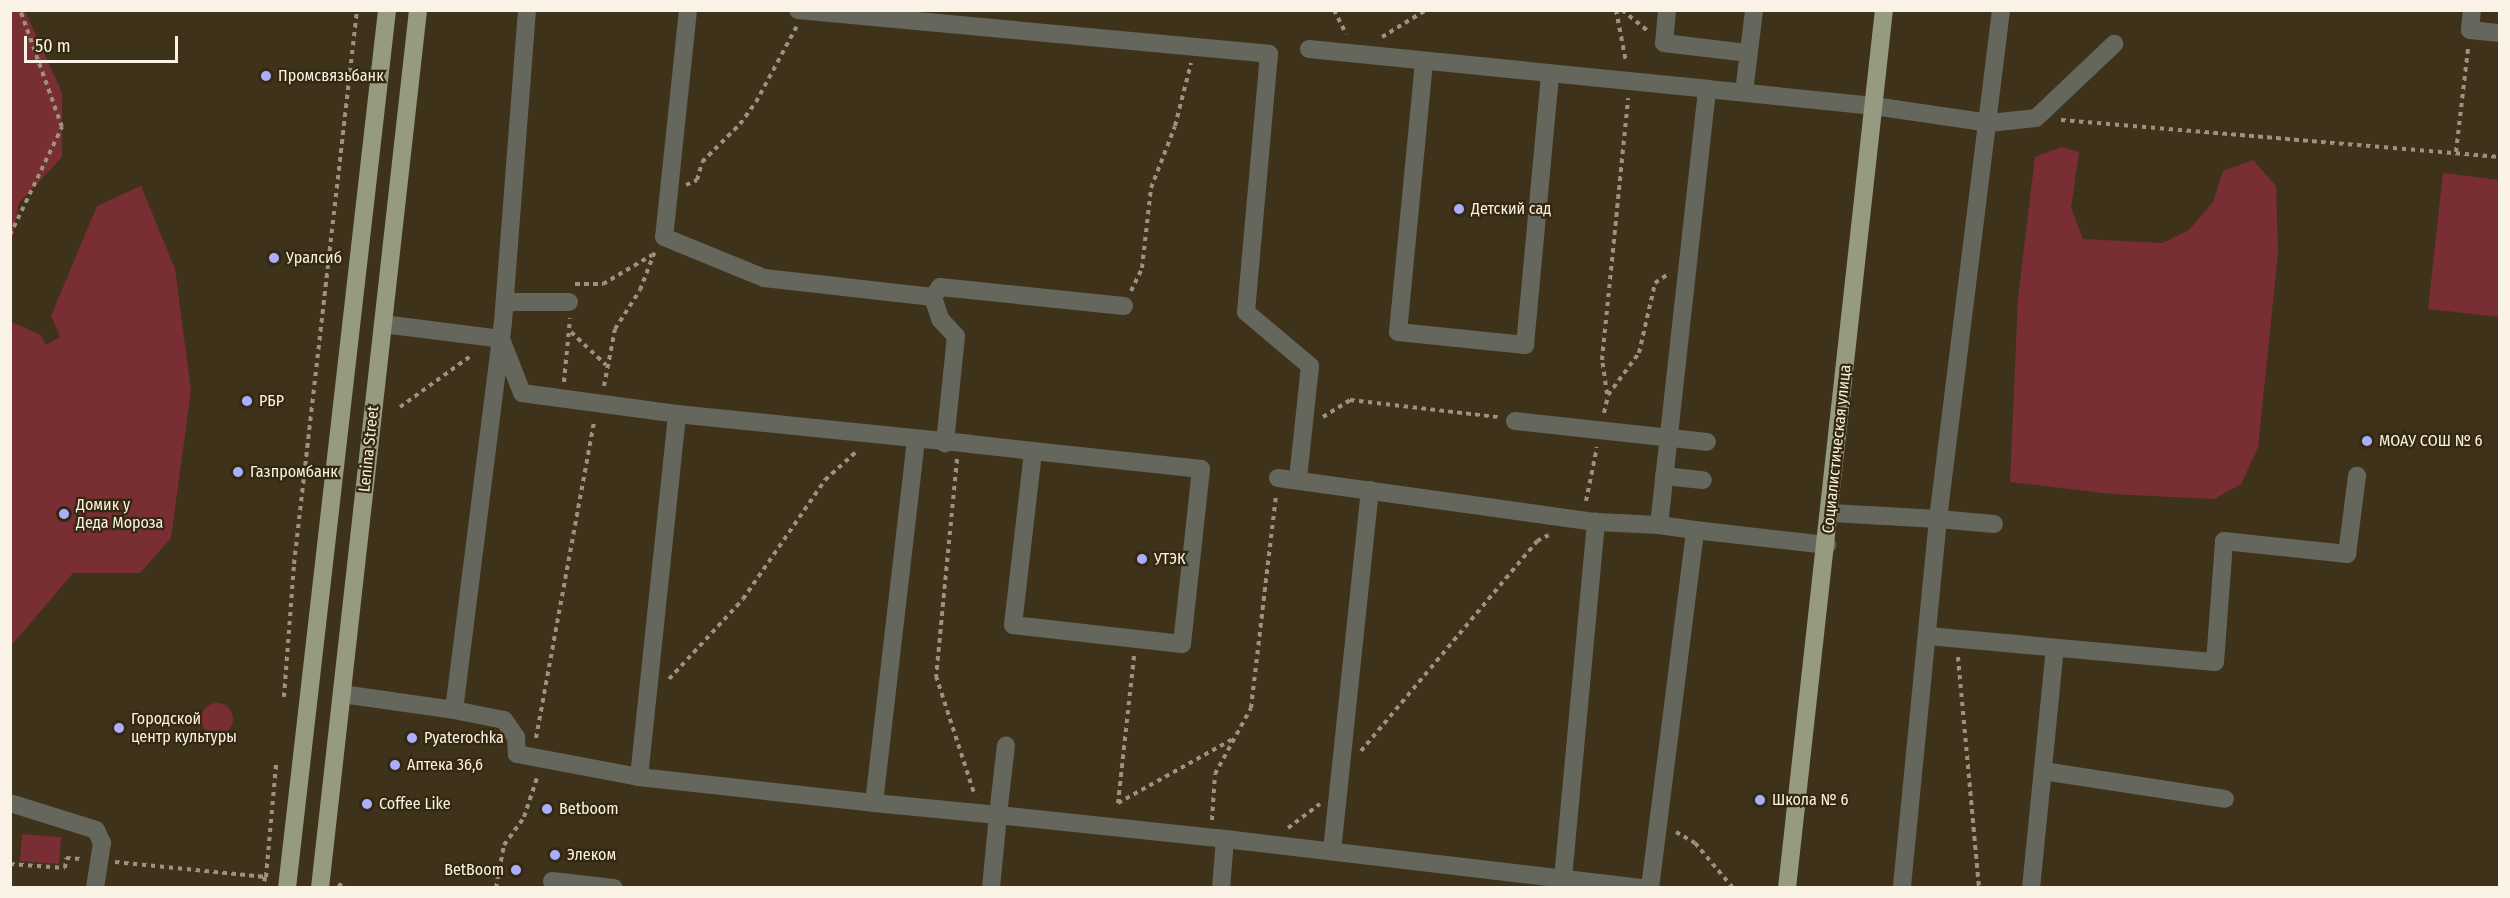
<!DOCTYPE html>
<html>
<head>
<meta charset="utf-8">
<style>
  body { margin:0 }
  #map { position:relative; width:2510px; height:898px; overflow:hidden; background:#3e321b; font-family:"Fira Sans Condensed",sans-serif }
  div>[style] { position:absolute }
  .green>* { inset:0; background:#792e34 }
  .round { border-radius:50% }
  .path>* { height:4px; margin-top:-2px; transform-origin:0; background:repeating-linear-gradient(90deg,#9c9280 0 4.5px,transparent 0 9px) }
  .minor>* { height:18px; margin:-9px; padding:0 9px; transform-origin:9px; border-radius:9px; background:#65675c }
  .major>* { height:18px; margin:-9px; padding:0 9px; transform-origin:9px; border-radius:9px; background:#969a81 }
  .dots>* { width:16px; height:16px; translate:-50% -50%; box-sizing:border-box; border:3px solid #342811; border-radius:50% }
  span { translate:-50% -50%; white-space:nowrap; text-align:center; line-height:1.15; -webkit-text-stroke:4.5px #342811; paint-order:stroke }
  .poi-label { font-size:16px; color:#faf2e4 }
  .left { translate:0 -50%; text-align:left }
  .right { translate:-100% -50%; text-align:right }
  .street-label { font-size:16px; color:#faf2e4 }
  .frame { position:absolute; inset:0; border:12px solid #faf2e4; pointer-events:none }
  .scale { position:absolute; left:24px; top:36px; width:154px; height:27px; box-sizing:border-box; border:3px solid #faf2e4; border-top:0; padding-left:8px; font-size:18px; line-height:21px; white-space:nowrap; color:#faf2e4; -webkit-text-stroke:4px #342811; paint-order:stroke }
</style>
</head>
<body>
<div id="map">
  <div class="green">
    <i style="clip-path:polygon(11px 10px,25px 11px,62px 93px,62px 157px,19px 203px,11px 244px)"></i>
    <i style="clip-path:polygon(2061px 147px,2079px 152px,2071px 208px,2083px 239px,2162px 243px,2189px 230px,2213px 202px,2223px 171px,2253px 160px,2276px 186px,2278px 253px,2258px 448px,2241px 484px,2214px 499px,2112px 494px,2010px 482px,2018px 298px,2035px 157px)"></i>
    <i style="clip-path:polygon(2443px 173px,2499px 180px,2499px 317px,2428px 309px)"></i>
    <i style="clip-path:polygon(141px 186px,175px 269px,191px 390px,171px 538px,140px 573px,73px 573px,11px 646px,11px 322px,41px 335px,46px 345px,60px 337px,51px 316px,97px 206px)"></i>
    <i class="round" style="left:201px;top:703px;width:32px;height:32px"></i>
    <i style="clip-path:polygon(22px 834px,61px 837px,59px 864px,20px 861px)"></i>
  </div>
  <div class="path">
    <i style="left:1334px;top:10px;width:27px;rotate:63deg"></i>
    <i style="left:1616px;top:10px;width:53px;rotate:79.1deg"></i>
    <i style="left:1622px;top:10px;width:32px;rotate:39deg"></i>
    <i style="left:1382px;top:37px;width:52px;rotate:-31.5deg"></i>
    <i style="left:2061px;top:120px;width:441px;rotate:4.8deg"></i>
    <i style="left:2456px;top:152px;width:105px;rotate:-83.4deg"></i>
    <i style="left:686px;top:185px;width:12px;rotate:-24deg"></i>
    <i style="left:697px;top:180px;width:19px;rotate:-74deg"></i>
    <i style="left:702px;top:162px;width:54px;rotate:-45deg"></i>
    <i style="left:740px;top:124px;width:27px;rotate:-54deg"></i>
    <i style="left:756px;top:102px;width:86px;rotate:-61.7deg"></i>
    <i style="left:10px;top:235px;width:120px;rotate:-64.3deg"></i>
    <i style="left:62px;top:127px;width:124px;rotate:-109.7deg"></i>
    <i style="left:575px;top:284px;width:28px"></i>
    <i style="left:603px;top:284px;width:57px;rotate:-30.6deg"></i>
    <i style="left:1131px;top:291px;width:25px;rotate:-64deg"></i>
    <i style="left:1142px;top:268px;width:81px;rotate:-83.6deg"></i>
    <i style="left:1151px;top:188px;width:66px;rotate:-68.8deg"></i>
    <i style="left:1175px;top:126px;width:65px;rotate:-75.7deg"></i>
    <i style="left:571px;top:332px;width:48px;rotate:43.3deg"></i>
    <i style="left:564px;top:382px;width:64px;rotate:-84.6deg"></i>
    <i style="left:604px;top:386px;width:58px;rotate:-79.1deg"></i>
    <i style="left:615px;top:329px;width:46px;rotate:-57.3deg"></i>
    <i style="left:640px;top:290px;width:40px;rotate:-69deg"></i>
    <i style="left:1607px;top:394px;width:34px;rotate:-98deg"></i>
    <i style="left:1602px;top:360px;width:263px;rotate:-84.3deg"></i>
    <i style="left:400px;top:407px;width:89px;rotate:-35.8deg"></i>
    <i style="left:1604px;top:413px;width:18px;rotate:-77deg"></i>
    <i style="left:1608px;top:395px;width:52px;rotate:-53.6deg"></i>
    <i style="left:1639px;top:353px;width:72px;rotate:-77.1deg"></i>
    <i style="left:1655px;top:283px;width:14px;rotate:-34deg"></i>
    <i style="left:1323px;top:417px;width:32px;rotate:-32deg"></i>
    <i style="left:1350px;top:400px;width:149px;rotate:6.6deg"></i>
    <i style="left:957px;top:459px;width:218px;rotate:95.5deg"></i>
    <i style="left:936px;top:676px;width:126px;rotate:72deg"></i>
    <i style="left:1586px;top:501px;width:55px;rotate:-78.5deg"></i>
    <i style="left:1134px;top:656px;width:148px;rotate:96.2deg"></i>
    <i style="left:1118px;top:803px;width:132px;rotate:-29.1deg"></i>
    <i style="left:1958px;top:657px;width:232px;rotate:84.8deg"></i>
    <i style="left:669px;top:679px;width:109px;rotate:-47.2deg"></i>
    <i style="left:743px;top:599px;width:145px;rotate:-55.4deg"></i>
    <i style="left:825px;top:480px;width:42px;rotate:-42.1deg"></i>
    <i style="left:284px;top:697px;width:133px;rotate:-85.7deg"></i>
    <i style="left:294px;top:564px;width:558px;rotate:-83.51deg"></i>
    <i style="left:536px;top:738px;width:322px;rotate:-79.6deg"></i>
    <i style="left:1361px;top:751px;width:274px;rotate:-50deg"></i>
    <i style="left:1537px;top:541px;width:13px;rotate:-27deg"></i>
    <i style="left:1212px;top:820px;width:46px;rotate:-86.3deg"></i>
    <i style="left:1215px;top:774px;width:75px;rotate:-61.4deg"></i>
    <i style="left:1251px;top:708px;width:213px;rotate:-83.3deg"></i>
    <i style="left:1288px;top:828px;width:40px;rotate:-37deg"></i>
    <i style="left:1676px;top:832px;width:22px;rotate:30deg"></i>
    <i style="left:1695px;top:843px;width:59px;rotate:49.8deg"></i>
    <i style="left:115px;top:862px;width:151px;rotate:5.7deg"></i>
    <i style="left:265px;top:877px;width:11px;rotate:100deg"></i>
    <i style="left:10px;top:864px;width:55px;rotate:4.2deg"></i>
    <i style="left:65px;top:868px;width:10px;rotate:-84deg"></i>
    <i style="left:66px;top:858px;width:15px;rotate:4deg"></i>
    <i style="left:266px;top:877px;width:113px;rotate:-84.9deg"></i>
    <i style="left:338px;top:884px;width:10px;rotate:24deg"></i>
    <i style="left:496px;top:888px;width:44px;rotate:-79.5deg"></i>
    <i style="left:504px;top:845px;width:34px;rotate:-54deg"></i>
    <i style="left:524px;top:817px;width:44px;rotate:-71.6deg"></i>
  </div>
  <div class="minor">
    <i style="left:688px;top:10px;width:228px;rotate:96deg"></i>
    <i style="left:664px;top:237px;width:108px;rotate:22.3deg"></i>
    <i style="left:764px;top:278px;width:170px;rotate:6.4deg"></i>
    <i style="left:933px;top:297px;width:12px;rotate:-55deg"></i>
    <i style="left:940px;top:287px;width:185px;rotate:5.9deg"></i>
    <i style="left:798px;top:10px;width:473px;rotate:5.3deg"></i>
    <i style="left:1269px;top:54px;width:259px;rotate:95.1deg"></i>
    <i style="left:1246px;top:312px;width:84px;rotate:40.2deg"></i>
    <i style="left:1310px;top:366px;width:113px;rotate:96.1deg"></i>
    <i style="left:1667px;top:10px;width:33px;rotate:95deg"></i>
    <i style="left:1664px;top:43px;width:85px;rotate:6.8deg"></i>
    <i style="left:2472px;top:10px;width:20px;rotate:96deg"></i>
    <i style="left:2470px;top:30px;width:30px;rotate:6deg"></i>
    <i style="left:1309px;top:49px;width:400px;rotate:5.7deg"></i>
    <i style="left:1424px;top:62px;width:271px;rotate:95.5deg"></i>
    <i style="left:1398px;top:332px;width:128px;rotate:5.8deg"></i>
    <i style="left:1525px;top:345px;width:273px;rotate:-84.7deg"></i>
    <i style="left:1744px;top:92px;width:83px;rotate:-83deg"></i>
    <i style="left:933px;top:297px;width:23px;rotate:72deg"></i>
    <i style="left:940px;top:319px;width:23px;rotate:47deg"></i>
    <i style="left:956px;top:336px;width:108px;rotate:95.9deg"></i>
    <i style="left:505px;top:302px;width:64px"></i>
    <i style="left:383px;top:324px;width:119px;rotate:7.2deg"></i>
    <i style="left:501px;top:339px;width:58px;rotate:68.7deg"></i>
    <i style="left:522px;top:393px;width:156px;rotate:7.7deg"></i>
    <i style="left:1515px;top:421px;width:193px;rotate:6.2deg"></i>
    <i style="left:1664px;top:476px;width:39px;rotate:6deg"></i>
    <i style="left:1278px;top:478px;width:321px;rotate:7.9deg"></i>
    <i style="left:1596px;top:522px;width:63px;rotate:2.7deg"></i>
    <i style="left:1659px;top:525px;width:439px;rotate:-83.7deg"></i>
    <i style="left:1707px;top:89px;width:168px;rotate:5.8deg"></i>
    <i style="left:1874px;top:106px;width:116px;rotate:8.4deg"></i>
    <i style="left:1989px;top:123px;width:47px;rotate:-6.1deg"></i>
    <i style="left:2036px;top:118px;width:108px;rotate:-43.5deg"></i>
    <i style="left:1831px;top:513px;width:107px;rotate:3.2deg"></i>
    <i style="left:1938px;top:519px;width:371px;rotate:95.6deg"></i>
    <i style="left:1994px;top:524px;width:56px;rotate:-174.9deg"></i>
    <i style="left:1938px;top:519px;width:513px;rotate:-82.94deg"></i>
    <i style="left:1659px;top:525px;width:36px;rotate:8deg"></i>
    <i style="left:1928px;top:636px;width:288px;rotate:5.2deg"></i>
    <i style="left:2215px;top:662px;width:121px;rotate:-85.7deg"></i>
    <i style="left:2224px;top:541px;width:124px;rotate:6deg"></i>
    <i style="left:2347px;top:554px;width:79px;rotate:-82.7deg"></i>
    <i style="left:342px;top:694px;width:113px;rotate:8.1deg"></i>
    <i style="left:454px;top:710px;width:391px;rotate:-82.8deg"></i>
    <i style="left:503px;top:322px;width:313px;rotate:-85.6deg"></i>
    <i style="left:454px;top:710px;width:51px;rotate:11.3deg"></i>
    <i style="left:504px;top:720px;width:21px;rotate:55deg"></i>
    <i style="left:516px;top:737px;width:17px;rotate:87deg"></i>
    <i style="left:517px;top:754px;width:124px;rotate:10.7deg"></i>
    <i style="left:639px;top:777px;width:236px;rotate:6.3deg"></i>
    <i style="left:874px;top:803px;width:365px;rotate:-83.4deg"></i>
    <i style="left:2043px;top:771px;width:184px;rotate:8.7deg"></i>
    <i style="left:639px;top:777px;width:365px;rotate:-84deg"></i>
    <i style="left:677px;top:414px;width:295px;rotate:5.8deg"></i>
    <i style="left:970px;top:444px;width:63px;rotate:6.3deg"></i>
    <i style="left:1033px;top:451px;width:169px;rotate:6.1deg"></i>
    <i style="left:1201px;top:469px;width:176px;rotate:96.2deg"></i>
    <i style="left:1182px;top:644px;width:170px;rotate:-173.6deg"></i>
    <i style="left:1013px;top:625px;width:175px;rotate:-83.4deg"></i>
    <i style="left:10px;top:803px;width:90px;rotate:17.4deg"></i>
    <i style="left:96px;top:830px;width:14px;rotate:65deg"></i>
    <i style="left:102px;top:843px;width:46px;rotate:98.8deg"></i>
    <i style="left:874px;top:803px;width:125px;rotate:5.5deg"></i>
    <i style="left:998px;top:815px;width:70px;rotate:-83.5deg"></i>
    <i style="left:1332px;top:851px;width:363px;rotate:-84deg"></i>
    <i style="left:1563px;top:878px;width:358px;rotate:-84.7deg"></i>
    <i style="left:552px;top:881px;width:62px;rotate:6.4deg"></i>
    <i style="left:991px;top:888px;width:73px;rotate:-84.5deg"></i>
    <i style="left:998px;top:815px;width:228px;rotate:6deg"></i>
    <i style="left:1221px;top:888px;width:49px;rotate:-85.3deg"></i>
    <i style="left:1225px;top:839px;width:421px;rotate:6.7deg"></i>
    <i style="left:1650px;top:888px;width:361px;rotate:-82.8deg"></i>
    <i style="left:1695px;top:530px;width:133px;rotate:6.5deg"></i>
    <i style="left:2031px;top:888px;width:240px;rotate:-84.3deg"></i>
  </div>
  <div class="major">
    <i style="left:287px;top:888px;width:884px;rotate:-83.5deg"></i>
    <i style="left:320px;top:888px;width:883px;rotate:-83.63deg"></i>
    <i style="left:1787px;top:888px;width:883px;rotate:-83.7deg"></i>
  </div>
  <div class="dots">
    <i style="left:266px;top:76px;background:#abaffb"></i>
    <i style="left:1459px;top:209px;background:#abaffb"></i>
    <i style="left:274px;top:258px;background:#abaffb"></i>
    <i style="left:247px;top:401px;background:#abaffb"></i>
    <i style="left:2367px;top:441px;background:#abaffb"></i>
    <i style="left:238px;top:472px;background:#abaffb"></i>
    <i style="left:64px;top:514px;background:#abaffb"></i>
    <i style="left:1142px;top:559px;background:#abaffb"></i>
    <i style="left:119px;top:728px;background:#abaffb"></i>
    <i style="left:412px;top:738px;background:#abaffb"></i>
    <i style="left:395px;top:765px;background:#abaffb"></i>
    <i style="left:1760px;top:800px;background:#abaffb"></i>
    <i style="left:367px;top:804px;background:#abaffb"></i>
    <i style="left:547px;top:809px;background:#abaffb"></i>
    <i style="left:555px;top:855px;background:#abaffb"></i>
    <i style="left:516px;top:870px;background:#abaffb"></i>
  </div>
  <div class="poi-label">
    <span class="left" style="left:278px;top:76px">Промсвязьбанк</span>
    <span class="left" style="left:1471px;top:209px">Детский сад</span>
    <span class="left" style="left:286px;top:258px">Уралсиб</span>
    <span class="left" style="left:259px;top:401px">РБР</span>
    <span class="left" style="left:2379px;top:441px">МОАУ СОШ № 6</span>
    <span class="left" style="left:250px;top:472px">Газпромбанк</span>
    <span class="left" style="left:76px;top:514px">Домик у<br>Деда Мороза</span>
    <span class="left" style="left:1154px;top:559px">УТЭК</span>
    <span class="left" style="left:131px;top:728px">Городской<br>центр культуры</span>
    <span class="left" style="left:424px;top:738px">Pyaterochka</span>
    <span class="left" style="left:407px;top:765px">Аптека 36,6</span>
    <span class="left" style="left:1772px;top:800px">Школа № 6</span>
    <span class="left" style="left:379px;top:804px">Coffee Like</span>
    <span class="left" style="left:559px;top:809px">Betboom</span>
    <span class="left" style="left:567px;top:855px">Элеком</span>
    <span class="right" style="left:504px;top:870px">BetBoom</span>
  </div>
  <div class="street-label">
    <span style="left:369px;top:449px;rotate:-84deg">Lenina Street</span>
    <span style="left:1837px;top:449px;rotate:-84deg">Социалистическая улица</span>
  </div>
  <div class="frame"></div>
  <div class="scale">50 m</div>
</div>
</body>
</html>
